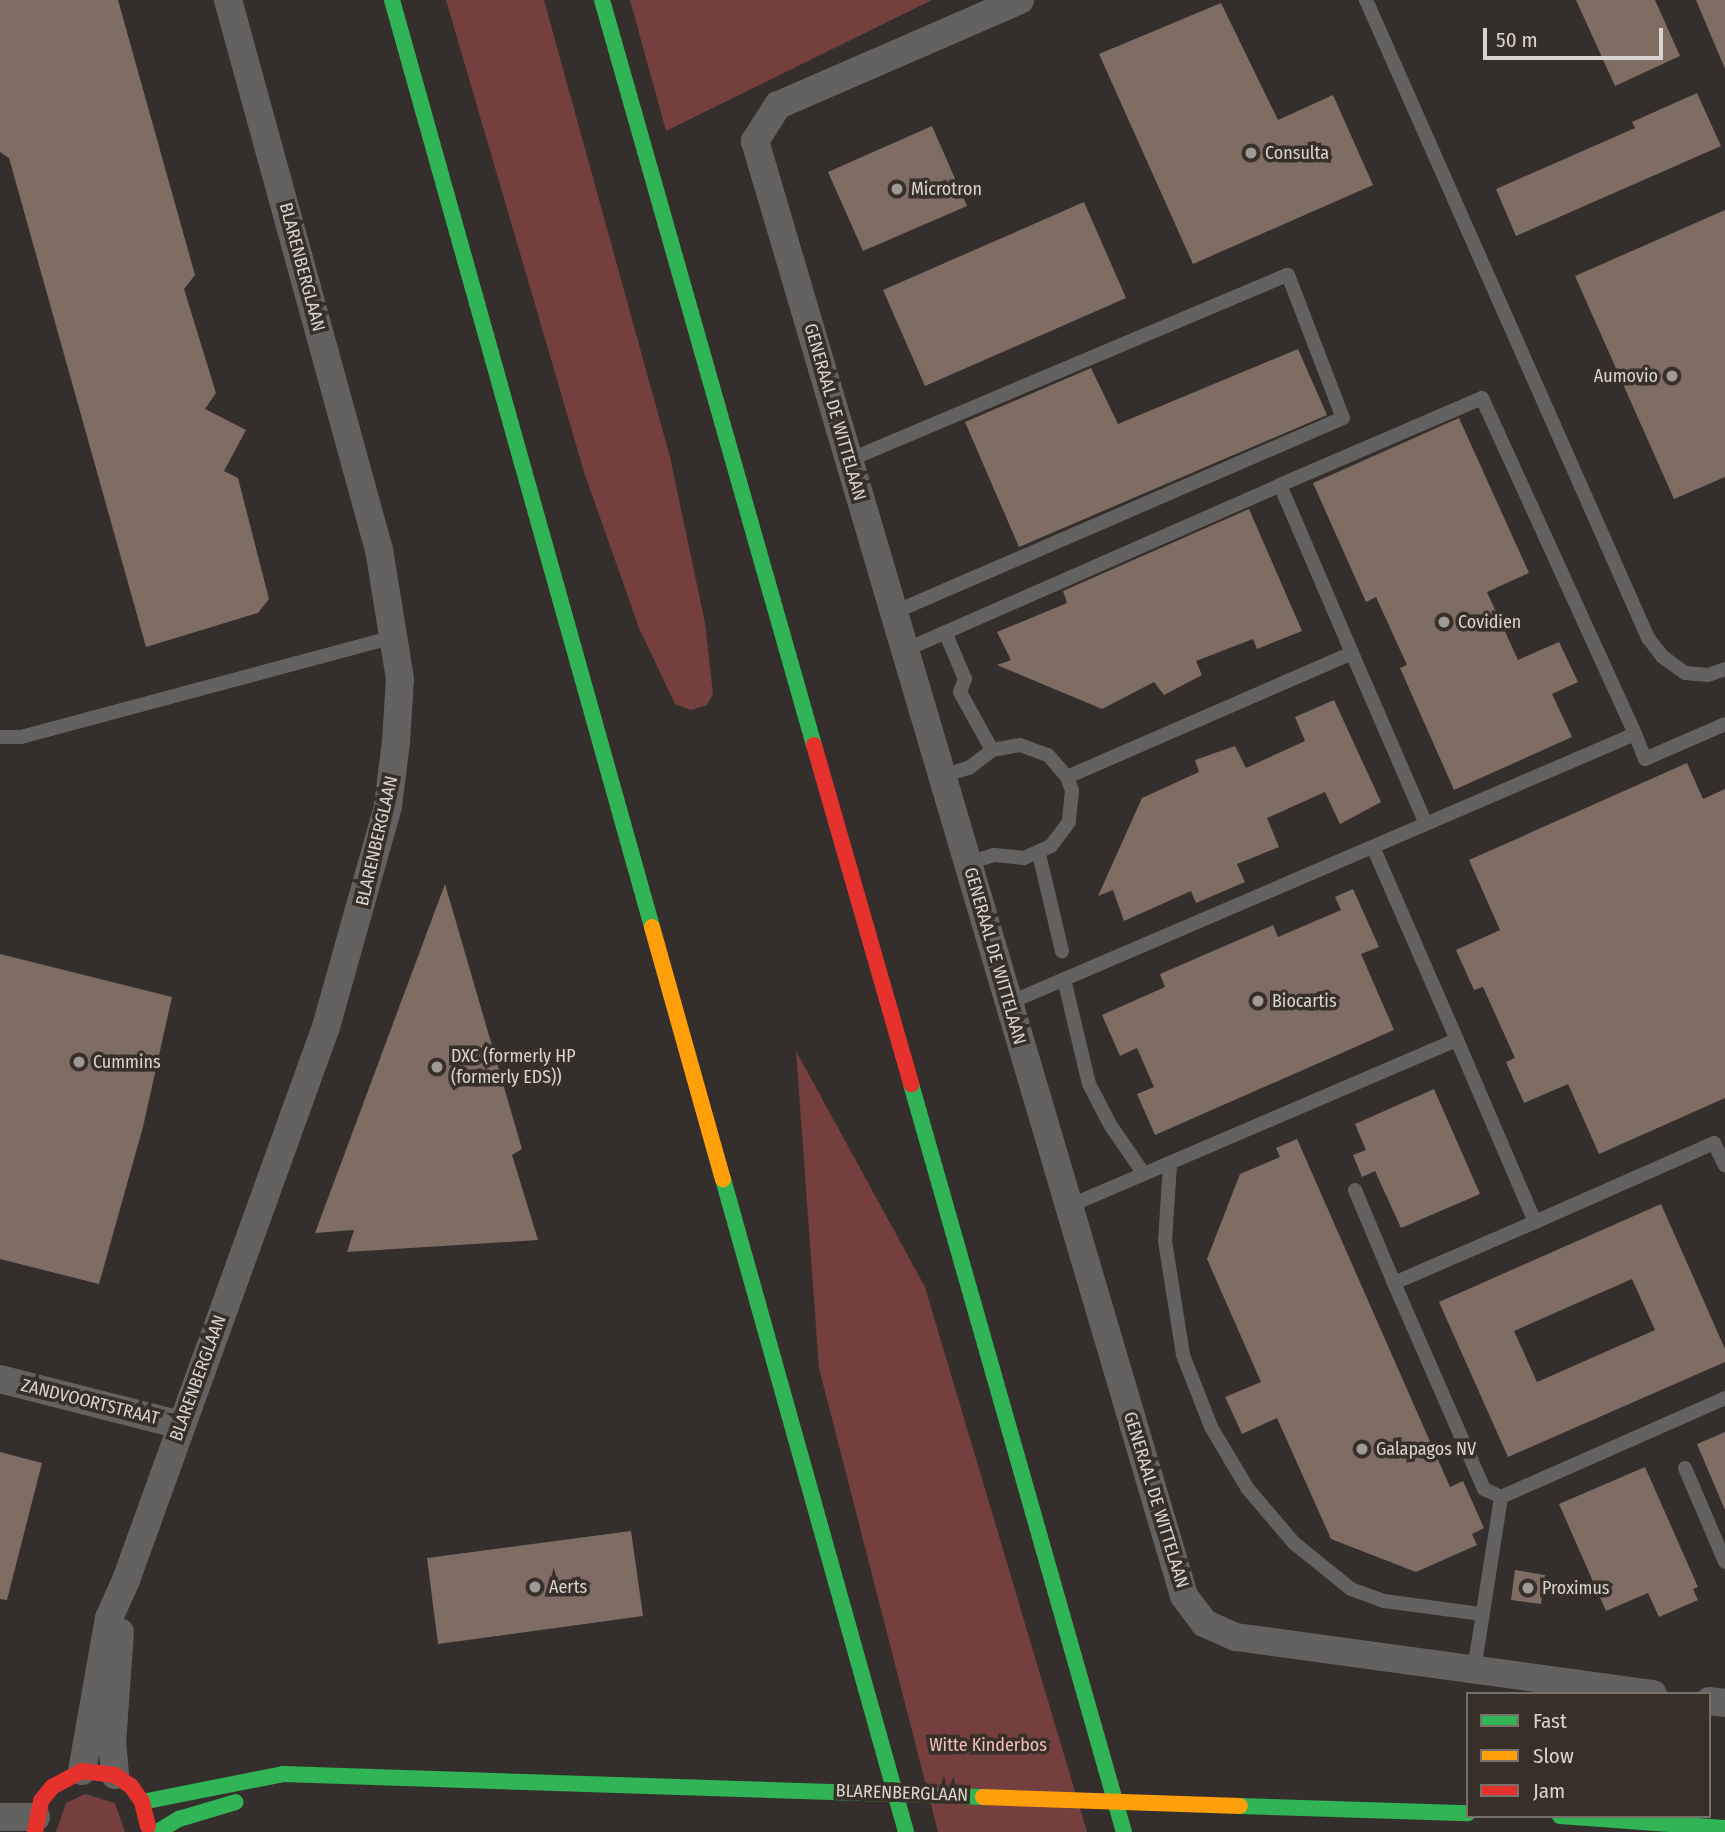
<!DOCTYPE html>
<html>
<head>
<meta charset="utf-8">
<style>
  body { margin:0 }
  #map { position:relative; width:1725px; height:1832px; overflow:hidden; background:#342f2c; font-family:"Fira Sans Condensed",sans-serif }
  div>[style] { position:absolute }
  .green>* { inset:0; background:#743f3c }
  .building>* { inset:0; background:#7f6c62 }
  .lane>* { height:14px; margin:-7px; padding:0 7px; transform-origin:7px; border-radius:7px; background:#646260 }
  .street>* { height:28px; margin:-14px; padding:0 14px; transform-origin:14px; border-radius:14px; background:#646260 }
  .fast>* { height:16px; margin:-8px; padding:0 8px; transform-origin:8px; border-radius:8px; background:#30b455 }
  .slow>* { height:16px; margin:-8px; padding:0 8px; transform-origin:8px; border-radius:8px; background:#ff9f0a }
  .jam>* { height:16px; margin:-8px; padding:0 8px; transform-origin:8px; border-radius:8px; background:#e5322d }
  .dots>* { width:19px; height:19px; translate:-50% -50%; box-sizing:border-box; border:4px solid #372f28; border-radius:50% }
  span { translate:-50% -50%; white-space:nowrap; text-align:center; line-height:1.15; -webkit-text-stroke:7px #372f28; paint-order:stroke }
  .poi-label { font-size:18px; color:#d9d4cf }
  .left { translate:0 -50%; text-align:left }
  .right { translate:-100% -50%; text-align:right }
  .street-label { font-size:18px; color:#d9d4cf }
  .park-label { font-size:18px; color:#f3bfba }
  .legend { position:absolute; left:1466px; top:1692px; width:245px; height:126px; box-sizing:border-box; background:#372f28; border:2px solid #78716b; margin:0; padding:9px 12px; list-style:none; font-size:21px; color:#d9d4cf }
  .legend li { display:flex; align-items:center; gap:14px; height:35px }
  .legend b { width:35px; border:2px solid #78716b }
  .scale { position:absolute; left:1483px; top:28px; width:180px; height:32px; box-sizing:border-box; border:4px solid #d9d4cf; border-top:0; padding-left:9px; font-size:21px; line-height:24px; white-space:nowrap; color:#d9d4cf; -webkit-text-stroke:5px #372f28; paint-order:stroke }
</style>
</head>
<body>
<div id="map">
  <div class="green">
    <i style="clip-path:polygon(446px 0,544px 0,670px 457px,705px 623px,713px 694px,707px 705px,691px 710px,675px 704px,639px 628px,584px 472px)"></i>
    <i style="clip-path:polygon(630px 0,932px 0,666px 131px)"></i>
    <i style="clip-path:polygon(796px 1051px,925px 1287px,1087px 1832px,938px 1832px,819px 1368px)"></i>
    <i style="clip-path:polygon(85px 1794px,115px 1803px,125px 1832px,56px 1832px,66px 1803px)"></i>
  </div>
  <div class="building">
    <i style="clip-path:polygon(0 0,118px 0,195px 275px,184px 289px,216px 393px,205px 409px,246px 430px,224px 471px,238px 478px,269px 599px,258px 613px,146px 647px,9px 158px,0 152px)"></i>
    <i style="clip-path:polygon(1576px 0,1655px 0,1680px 56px,1615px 86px)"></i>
    <i style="clip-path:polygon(1696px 0,1725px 0,1725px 69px)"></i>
    <i style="clip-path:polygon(1221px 3px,1278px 120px,1333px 95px,1373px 185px,1193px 264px,1099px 54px)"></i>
    <i style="clip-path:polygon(1697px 93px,1721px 146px,1516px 236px,1496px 189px,1635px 128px,1632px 122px)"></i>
    <i style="clip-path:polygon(932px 126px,967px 206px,863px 251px,828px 172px)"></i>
    <i style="clip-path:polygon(1084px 202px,1126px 298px,925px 386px,883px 290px)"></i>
    <i style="clip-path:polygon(1725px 210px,1725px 477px,1674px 499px,1575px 276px)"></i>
    <i style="clip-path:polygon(1298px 349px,1327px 415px,1019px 547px,965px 422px,1091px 368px,1118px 424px)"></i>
    <i style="clip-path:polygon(1459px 418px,1529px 573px,1487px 592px,1518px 660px,1559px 642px,1578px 682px,1552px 694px,1572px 737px,1454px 790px,1400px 668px,1407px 665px,1376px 597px,1366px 602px,1313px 483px)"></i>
    <i style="clip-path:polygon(1249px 509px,1302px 631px,1257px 649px,1253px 639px,1196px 661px,1202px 675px,1164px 695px,1154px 682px,1102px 709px,997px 665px,1011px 660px,997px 632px,1067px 603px,1063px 591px)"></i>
    <i style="clip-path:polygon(1334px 700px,1381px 802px,1340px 824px,1325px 792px,1267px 818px,1279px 847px,1237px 864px,1245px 882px,1196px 903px,1191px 891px,1124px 921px,1113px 890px,1098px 896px,1142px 798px,1199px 772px,1195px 760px,1235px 746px,1246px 768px,1305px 741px,1295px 717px)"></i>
    <i style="clip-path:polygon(1687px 763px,1703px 799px,1725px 789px,1725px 1098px,1599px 1154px,1568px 1084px,1524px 1103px,1506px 1062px,1515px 1058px,1483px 987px,1474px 990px,1456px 950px,1500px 930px,1469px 860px)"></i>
    <i style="clip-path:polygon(445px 884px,522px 1149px,512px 1155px,538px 1240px,347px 1252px,354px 1230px,315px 1233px)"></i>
    <i style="clip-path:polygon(1353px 889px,1379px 947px,1361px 954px,1394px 1030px,1155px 1135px,1137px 1094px,1154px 1087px,1137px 1048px,1120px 1056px,1102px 1015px,1165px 987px,1160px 974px,1273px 925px,1278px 937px,1341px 910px,1335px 897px)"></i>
    <i style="clip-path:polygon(0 954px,172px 997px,143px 1127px,99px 1284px,0 1259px)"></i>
    <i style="clip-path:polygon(1434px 1089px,1480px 1194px,1401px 1228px,1375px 1171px,1362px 1177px,1353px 1155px,1366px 1150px,1355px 1124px)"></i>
    <i style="clip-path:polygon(1297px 1139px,1450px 1487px,1463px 1481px,1484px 1528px,1472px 1534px,1477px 1545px,1416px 1572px,1331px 1539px,1277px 1418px,1242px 1434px,1225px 1397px,1261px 1382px,1207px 1259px,1240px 1174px,1280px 1157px,1276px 1148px)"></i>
    <i style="clip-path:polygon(evenodd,1661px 1204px,1725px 1349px,1725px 1362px,1508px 1457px,1439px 1302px,1661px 1204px,1632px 1279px,1655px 1330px,1537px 1382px,1514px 1331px,1632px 1279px)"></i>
    <i style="clip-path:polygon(1725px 1432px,1725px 1510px,1697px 1444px)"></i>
    <i style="clip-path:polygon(0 1452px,42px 1463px,7px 1600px,0 1599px)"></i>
    <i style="clip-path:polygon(1645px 1467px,1698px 1587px,1693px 1589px,1698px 1600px,1659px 1617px,1648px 1593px,1606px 1611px,1559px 1504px)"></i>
    <i style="clip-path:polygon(631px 1531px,643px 1616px,438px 1644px,427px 1558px)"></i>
    <i style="clip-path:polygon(1515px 1570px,1545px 1575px,1541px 1604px,1511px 1600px)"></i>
  </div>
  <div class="lane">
    <i style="left:1366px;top:0;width:698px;rotate:66.15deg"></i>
    <i style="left:1648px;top:638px;width:24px;rotate:52deg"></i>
    <i style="left:1663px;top:657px;width:27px;rotate:36deg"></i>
    <i style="left:1685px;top:673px;width:23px;rotate:5deg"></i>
    <i style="left:1708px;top:675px;width:18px;rotate:-19deg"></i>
    <i style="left:849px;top:460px;width:476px;rotate:-22.9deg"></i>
    <i style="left:1288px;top:275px;width:153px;rotate:69deg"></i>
    <i style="left:1343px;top:418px;width:489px;rotate:156.6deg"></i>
    <i style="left:1280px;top:485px;width:220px;rotate:-23.3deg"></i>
    <i style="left:1482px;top:398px;width:369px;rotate:65.5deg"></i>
    <i style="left:945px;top:632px;width:51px;rotate:66.9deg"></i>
    <i style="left:965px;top:679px;width:14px;rotate:111deg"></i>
    <i style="left:960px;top:692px;width:66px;rotate:61.1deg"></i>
    <i style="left:905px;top:650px;width:410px;rotate:-23.7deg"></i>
    <i style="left:1280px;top:485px;width:183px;rotate:66.8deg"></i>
    <i style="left:0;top:737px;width:21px"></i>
    <i style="left:21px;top:737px;width:385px;rotate:-15deg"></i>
    <i style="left:942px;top:776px;width:28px;rotate:-17deg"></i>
    <i style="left:969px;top:768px;width:29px;rotate:-38deg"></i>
    <i style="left:992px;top:750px;width:28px;rotate:-10deg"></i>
    <i style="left:1020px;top:745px;width:30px;rotate:20deg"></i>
    <i style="left:1048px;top:755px;width:29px;rotate:49deg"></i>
    <i style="left:1067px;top:777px;width:15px;rotate:70deg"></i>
    <i style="left:1072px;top:791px;width:31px;rotate:96deg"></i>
    <i style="left:1069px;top:822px;width:30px;rotate:127deg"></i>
    <i style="left:1051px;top:846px;width:30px;rotate:156deg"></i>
    <i style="left:1024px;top:858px;width:30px;rotate:-174deg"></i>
    <i style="left:994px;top:855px;width:27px;rotate:163deg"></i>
    <i style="left:1067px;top:777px;width:311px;rotate:-23.5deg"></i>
    <i style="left:1352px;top:653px;width:186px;rotate:66.6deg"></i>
    <i style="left:1039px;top:854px;width:100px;rotate:76.7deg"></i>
    <i style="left:1064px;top:979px;width:108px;rotate:76.6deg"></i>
    <i style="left:1089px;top:1084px;width:47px;rotate:62.4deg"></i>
    <i style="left:1111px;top:1126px;width:58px;rotate:55.5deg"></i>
    <i style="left:1009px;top:1003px;width:681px;rotate:-23.25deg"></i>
    <i style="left:1635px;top:734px;width:27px;rotate:68deg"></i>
    <i style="left:1645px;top:759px;width:87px;rotate:-23.6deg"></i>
    <i style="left:1457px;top:1040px;width:198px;rotate:66.8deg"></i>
    <i style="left:1535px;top:1222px;width:154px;rotate:156.6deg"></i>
    <i style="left:1394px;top:1283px;width:225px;rotate:66.4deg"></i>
    <i style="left:1484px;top:1489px;width:19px;rotate:25deg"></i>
    <i style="left:1170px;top:1164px;width:77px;rotate:93.7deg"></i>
    <i style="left:1165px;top:1241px;width:115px;rotate:81deg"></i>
    <i style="left:1183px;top:1355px;width:77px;rotate:68.7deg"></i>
    <i style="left:1211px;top:1427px;width:72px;rotate:59.2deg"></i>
    <i style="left:1248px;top:1489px;width:71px;rotate:49.6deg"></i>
    <i style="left:1294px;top:1543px;width:73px;rotate:38.9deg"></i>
    <i style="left:1351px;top:1589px;width:35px;rotate:20deg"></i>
    <i style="left:1384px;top:1601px;width:99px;rotate:7.6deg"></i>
    <i style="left:1355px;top:1190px;width:101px;rotate:67.2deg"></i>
    <i style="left:1069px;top:1206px;width:422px;rotate:-23.2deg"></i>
    <i style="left:1457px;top:1040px;width:210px;rotate:-113.5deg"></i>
    <i style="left:1535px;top:1222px;width:196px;rotate:-23.8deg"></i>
    <i style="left:1714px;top:1143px;width:25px;rotate:64deg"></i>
    <i style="left:1685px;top:1468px;width:102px;rotate:66.9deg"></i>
    <i style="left:1474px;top:1670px;width:175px;rotate:-81.1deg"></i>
    <i style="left:1501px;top:1497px;width:245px;rotate:-23.8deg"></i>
  </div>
  <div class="street">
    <i style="left:1020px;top:0;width:264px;rotate:156.5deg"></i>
    <i style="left:778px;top:105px;width:43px;rotate:122.6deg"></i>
    <i style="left:755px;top:141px;width:1517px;rotate:73.57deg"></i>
    <i style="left:1184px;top:1596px;width:34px;rotate:53deg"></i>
    <i style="left:1204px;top:1623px;width:35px;rotate:24deg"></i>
    <i style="left:1236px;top:1637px;width:421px;rotate:7.8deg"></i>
    <i style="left:0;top:1379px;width:187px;rotate:14.3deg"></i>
    <i style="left:1709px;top:1701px;width:16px;rotate:7deg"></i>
    <i style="left:82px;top:1771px;width:155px;rotate:-80deg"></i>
    <i style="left:109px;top:1618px;width:42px;rotate:-65.9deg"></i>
    <i style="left:126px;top:1580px;width:588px;rotate:-70.12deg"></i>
    <i style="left:326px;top:1027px;width:230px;rotate:-74.3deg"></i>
    <i style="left:388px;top:806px;width:64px;rotate:-82.9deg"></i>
    <i style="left:396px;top:742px;width:63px;rotate:-86.4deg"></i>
    <i style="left:400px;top:679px;width:131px;rotate:-99.2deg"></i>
    <i style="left:379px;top:550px;width:570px;rotate:-105.35deg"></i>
    <i style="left:115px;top:1775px;width:32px;rotate:-95deg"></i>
    <i style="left:112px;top:1743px;width:111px;rotate:-85.9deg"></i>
    <i style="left:0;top:1817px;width:36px"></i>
  </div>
  <div class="fast">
    <i style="left:392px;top:0;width:963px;rotate:74.33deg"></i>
    <i style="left:602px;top:0;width:775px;rotate:74.12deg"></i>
    <i style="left:911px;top:1084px;width:778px;rotate:74.11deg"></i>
    <i style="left:723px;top:1179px;width:678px;rotate:74.34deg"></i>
    <i style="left:142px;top:1802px;width:144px;rotate:-11.2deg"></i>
    <i style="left:283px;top:1774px;width:700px;rotate:1.88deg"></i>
    <i style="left:1240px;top:1806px;width:228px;rotate:1.8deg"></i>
    <i style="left:1560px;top:1816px;width:165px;rotate:4.2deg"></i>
    <i style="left:157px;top:1832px;width:26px;rotate:-31deg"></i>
    <i style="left:179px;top:1819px;width:59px;rotate:-16.6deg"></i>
  </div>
  <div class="slow">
    <i style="left:652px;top:927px;width:262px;rotate:74.3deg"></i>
    <i style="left:983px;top:1797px;width:257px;rotate:2deg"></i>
  </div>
  <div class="jam">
    <i style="left:814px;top:745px;width:353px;rotate:74deg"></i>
    <i style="left:35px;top:1832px;width:32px;rotate:-79deg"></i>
    <i style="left:41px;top:1801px;width:18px;rotate:-52deg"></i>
    <i style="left:52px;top:1787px;width:34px;rotate:-28deg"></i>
    <i style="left:82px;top:1771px;width:33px;rotate:7deg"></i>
    <i style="left:115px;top:1775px;width:19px;rotate:35deg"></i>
    <i style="left:131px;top:1786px;width:19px;rotate:55deg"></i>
    <i style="left:142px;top:1802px;width:25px;rotate:76deg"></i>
  </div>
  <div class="dots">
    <i style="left:1251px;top:153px;background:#9f9a96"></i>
    <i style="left:897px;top:189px;background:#9f9a96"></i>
    <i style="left:1672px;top:376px;background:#9f9a96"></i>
    <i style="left:1444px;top:622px;background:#9f9a96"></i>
    <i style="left:1258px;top:1001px;background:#9f9a96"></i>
    <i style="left:79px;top:1062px;background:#9f9a96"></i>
    <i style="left:437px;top:1067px;background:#9f9a96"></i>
    <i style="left:1362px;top:1449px;background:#9f9a96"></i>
    <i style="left:535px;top:1587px;background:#9f9a96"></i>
    <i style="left:1528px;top:1588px;background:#9f9a96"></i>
  </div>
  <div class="poi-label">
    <span class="left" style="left:1265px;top:153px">Consulta</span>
    <span class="left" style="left:911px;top:189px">Microtron</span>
    <span class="right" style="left:1658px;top:376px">Aumovio</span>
    <span class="left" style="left:1458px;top:622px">Covidien</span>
    <span class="left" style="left:1272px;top:1001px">Biocartis</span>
    <span class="left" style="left:451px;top:1067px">DXC (formerly HP<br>(formerly EDS))</span>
    <span class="left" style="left:93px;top:1062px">Cummins</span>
    <span class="left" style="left:1376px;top:1449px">Galapagos NV</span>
    <span class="left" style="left:549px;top:1587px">Aerts</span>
    <span class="left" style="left:1542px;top:1588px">Proximus</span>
  </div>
  <div class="street-label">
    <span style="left:302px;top:267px;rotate:75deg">BLARENBERGLAAN</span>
    <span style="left:835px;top:412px;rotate:74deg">GENERAAL DE WITTELAAN</span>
    <span style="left:377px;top:841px;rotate:-77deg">BLARENBERGLAAN</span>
    <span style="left:995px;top:956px;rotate:74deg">GENERAAL DE WITTELAAN</span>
    <span style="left:198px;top:1378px;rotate:-70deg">BLARENBERGLAAN</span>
    <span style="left:90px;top:1402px;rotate:14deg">ZANDVOORTSTRAAT</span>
    <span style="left:1156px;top:1500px;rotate:73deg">GENERAAL DE WITTELAAN</span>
    <span style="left:902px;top:1793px;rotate:2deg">BLARENBERGLAAN</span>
  </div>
  <div class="park-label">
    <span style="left:988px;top:1745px">Witte Kinderbos</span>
  </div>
  <ul class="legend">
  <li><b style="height:9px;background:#30b455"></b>Fast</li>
  <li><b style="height:9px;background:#ff9f0a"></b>Slow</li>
  <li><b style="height:9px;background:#e5322d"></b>Jam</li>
  </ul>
  <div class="scale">50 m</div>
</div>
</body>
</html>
